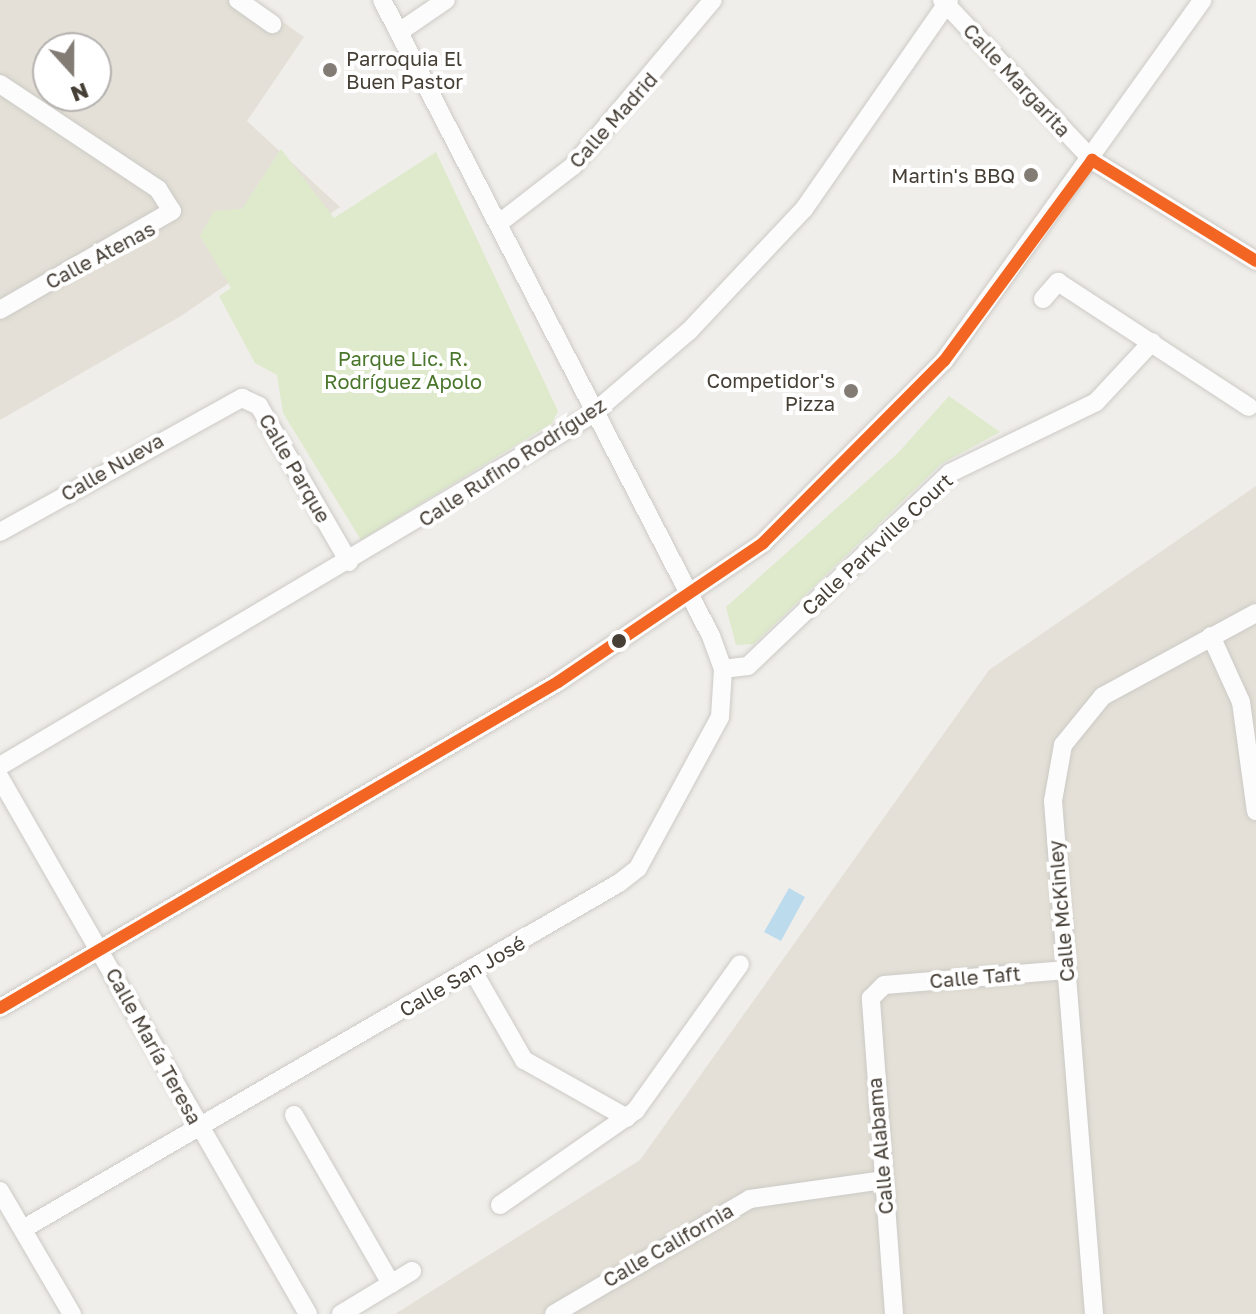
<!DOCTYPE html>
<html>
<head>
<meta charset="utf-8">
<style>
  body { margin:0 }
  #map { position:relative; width:1256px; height:1314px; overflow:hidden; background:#f0eeea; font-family:"Golos Text",sans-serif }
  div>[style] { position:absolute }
  .residential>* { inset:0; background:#e4e0d7 }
  .green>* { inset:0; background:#deeacb }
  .water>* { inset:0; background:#bcdbed }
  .roads { filter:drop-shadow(0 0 2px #cccac6) drop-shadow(0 0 2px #cccac6) }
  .minor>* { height:18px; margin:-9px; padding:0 9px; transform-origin:9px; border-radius:9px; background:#fdfcfc }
  .bus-1>* { height:12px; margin:-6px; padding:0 6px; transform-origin:6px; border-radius:6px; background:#f26522 }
  .dots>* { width:22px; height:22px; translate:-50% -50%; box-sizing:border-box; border:4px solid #fff; border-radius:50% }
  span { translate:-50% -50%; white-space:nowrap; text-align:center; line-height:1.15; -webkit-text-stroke:8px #fff; paint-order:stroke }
  .poi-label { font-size:20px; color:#463f36 }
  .left { translate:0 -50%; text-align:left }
  .right { translate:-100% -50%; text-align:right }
  .street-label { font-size:20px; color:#463f36 }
  .park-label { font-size:20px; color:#4a762b }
  .north { position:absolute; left:32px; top:32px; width:80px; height:80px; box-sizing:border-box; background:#fff; border:2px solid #b5b2af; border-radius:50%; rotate:159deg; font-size:22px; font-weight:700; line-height:32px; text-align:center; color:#463f36 }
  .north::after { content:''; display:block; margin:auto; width:28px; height:36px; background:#827c75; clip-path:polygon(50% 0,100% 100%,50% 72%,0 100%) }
</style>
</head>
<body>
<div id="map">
  <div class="residential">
    <i style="clip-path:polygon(evenodd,0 0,252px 0,304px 37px,247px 121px,340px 207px,181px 316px,0 420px,0 0,48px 48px,96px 48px,96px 96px,48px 96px,48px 48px)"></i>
    <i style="clip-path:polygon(1256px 486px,1256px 1314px,395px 1314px,640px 1160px,989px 670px)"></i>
  </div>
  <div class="green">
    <i style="clip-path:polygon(281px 149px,334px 218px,436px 152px,558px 411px,552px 423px,361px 540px,283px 413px,277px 375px,255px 363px,219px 296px,231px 288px,200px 236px,214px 211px,242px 209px)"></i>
    <i style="clip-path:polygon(949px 396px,1000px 432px,941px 464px,754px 644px,736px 645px,726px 607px,898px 453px)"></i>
  </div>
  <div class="water">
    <i style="clip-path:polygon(789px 888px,805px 897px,781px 941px,764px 932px)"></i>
  </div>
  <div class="roads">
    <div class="minor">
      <i style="left:238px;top:0;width:42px;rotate:35.2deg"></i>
      <i style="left:942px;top:0;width:219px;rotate:46.8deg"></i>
      <i style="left:1092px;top:160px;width:193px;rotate:31.6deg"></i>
      <i style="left:402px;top:30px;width:53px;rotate:-34.3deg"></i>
      <i style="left:0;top:84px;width:190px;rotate:33.6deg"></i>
      <i style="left:158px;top:189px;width:26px;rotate:58deg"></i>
      <i style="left:172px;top:211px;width:198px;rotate:150.1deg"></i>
      <i style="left:498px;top:224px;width:95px;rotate:-37.7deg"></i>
      <i style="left:573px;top:166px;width:217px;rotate:-49.9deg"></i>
      <i style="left:1043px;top:299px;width:23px;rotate:-49deg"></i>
      <i style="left:1058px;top:282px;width:228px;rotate:33.2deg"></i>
      <i style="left:0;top:532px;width:277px;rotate:-29deg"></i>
      <i style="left:242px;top:398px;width:19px;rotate:25deg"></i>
      <i style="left:259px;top:406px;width:180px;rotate:60deg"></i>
      <i style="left:1211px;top:636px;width:72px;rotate:65.6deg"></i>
      <i style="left:1241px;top:702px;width:110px;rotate:82.2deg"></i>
      <i style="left:723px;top:669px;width:25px;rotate:-7deg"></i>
      <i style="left:748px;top:666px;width:279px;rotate:-43.7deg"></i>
      <i style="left:950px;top:473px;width:162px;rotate:-25.9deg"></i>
      <i style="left:1096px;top:402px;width:82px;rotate:-47deg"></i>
      <i style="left:0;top:766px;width:687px;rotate:-30.71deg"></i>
      <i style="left:591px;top:415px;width:129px;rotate:-40.6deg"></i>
      <i style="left:689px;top:331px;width:168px;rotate:-46.7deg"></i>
      <i style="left:804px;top:209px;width:254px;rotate:-55.2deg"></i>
      <i style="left:0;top:778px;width:618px;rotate:60.12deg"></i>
      <i style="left:473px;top:971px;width:103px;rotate:60.2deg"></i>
      <i style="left:524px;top:1060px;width:118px;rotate:29.4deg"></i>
      <i style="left:0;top:1008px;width:646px;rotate:-30.29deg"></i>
      <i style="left:558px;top:682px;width:248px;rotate:-34.1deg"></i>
      <i style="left:763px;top:543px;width:257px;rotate:-45.2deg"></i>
      <i style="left:944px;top:361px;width:444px;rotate:-54.4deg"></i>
      <i style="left:294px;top:1115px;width:195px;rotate:60.1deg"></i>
      <i style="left:0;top:1191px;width:143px;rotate:59.7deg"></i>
      <i style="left:500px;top:1205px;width:166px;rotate:-34.9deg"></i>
      <i style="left:636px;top:1110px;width:179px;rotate:-54.5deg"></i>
      <i style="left:23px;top:1229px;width:689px;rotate:-30.14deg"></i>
      <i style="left:619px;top:883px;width:24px;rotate:-38deg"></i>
      <i style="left:638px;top:868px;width:172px;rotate:-61.5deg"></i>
      <i style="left:720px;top:717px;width:48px;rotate:-86.4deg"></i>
      <i style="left:723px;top:669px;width:35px;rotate:-110deg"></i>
      <i style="left:711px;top:636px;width:716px;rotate:-117.35deg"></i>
      <i style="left:341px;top:1314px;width:83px;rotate:-31.2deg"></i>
      <i style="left:554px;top:1314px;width:227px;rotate:-30.4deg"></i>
      <i style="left:750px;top:1199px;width:134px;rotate:-8.1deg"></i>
      <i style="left:894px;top:1314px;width:317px;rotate:-94.2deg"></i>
      <i style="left:871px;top:998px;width:18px;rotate:-45deg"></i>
      <i style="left:884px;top:985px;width:183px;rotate:-4.7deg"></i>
      <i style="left:1094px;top:1314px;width:515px;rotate:-94.57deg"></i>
      <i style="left:1053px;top:801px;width:57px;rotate:-79.9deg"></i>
      <i style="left:1063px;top:745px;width:63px;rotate:-50.8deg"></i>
      <i style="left:1103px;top:696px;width:174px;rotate:-28.5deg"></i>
    </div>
  </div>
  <div class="bus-1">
    <i style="left:1092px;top:160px;width:193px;rotate:31.6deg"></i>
    <i style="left:0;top:1008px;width:646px;rotate:-30.29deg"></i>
    <i style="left:558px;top:682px;width:248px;rotate:-34.1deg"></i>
    <i style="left:763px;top:543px;width:257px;rotate:-45.2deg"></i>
    <i style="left:944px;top:361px;width:250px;rotate:-53.6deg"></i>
  </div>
  <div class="dots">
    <i style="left:330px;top:70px;background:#827c75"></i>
    <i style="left:1031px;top:175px;background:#827c75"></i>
    <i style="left:851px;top:391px;background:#827c75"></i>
    <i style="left:619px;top:641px;background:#463f36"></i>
  </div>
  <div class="poi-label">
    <span class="left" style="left:346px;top:70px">Parroquia El<br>Buen Pastor</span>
    <span class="right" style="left:1015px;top:175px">Martin's BBQ</span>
    <span class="right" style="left:835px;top:392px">Competidor's<br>Pizza</span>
  </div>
  <div class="street-label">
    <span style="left:1017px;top:80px;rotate:47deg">Calle Margarita</span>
    <span style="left:613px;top:120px;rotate:-48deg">Calle Madrid</span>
    <span style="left:100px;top:255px;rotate:-28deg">Calle Atenas</span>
    <span style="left:512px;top:462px;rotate:-33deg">Calle Rufino Rodríguez</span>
    <span style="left:112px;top:467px;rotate:-30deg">Calle Nueva</span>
    <span style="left:295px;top:468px;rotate:60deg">Calle Parque</span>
    <span style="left:877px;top:544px;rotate:-43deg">Calle Parkville Court</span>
    <span style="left:1061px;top:911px;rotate:-95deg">Calle McKinley</span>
    <span style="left:462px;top:976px;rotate:-30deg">Calle San José</span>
    <span style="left:975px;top:977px;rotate:-5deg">Calle Taft</span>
    <span style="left:154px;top:1046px;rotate:61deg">Calle María Teresa</span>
    <span style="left:880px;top:1146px;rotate:-95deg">Calle Alabama</span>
    <span style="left:668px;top:1245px;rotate:-30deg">Calle California</span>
  </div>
  <div class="park-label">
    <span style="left:403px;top:370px">Parque Lic. R.<br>Rodríguez Apolo</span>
  </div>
  <div class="north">N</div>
</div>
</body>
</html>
